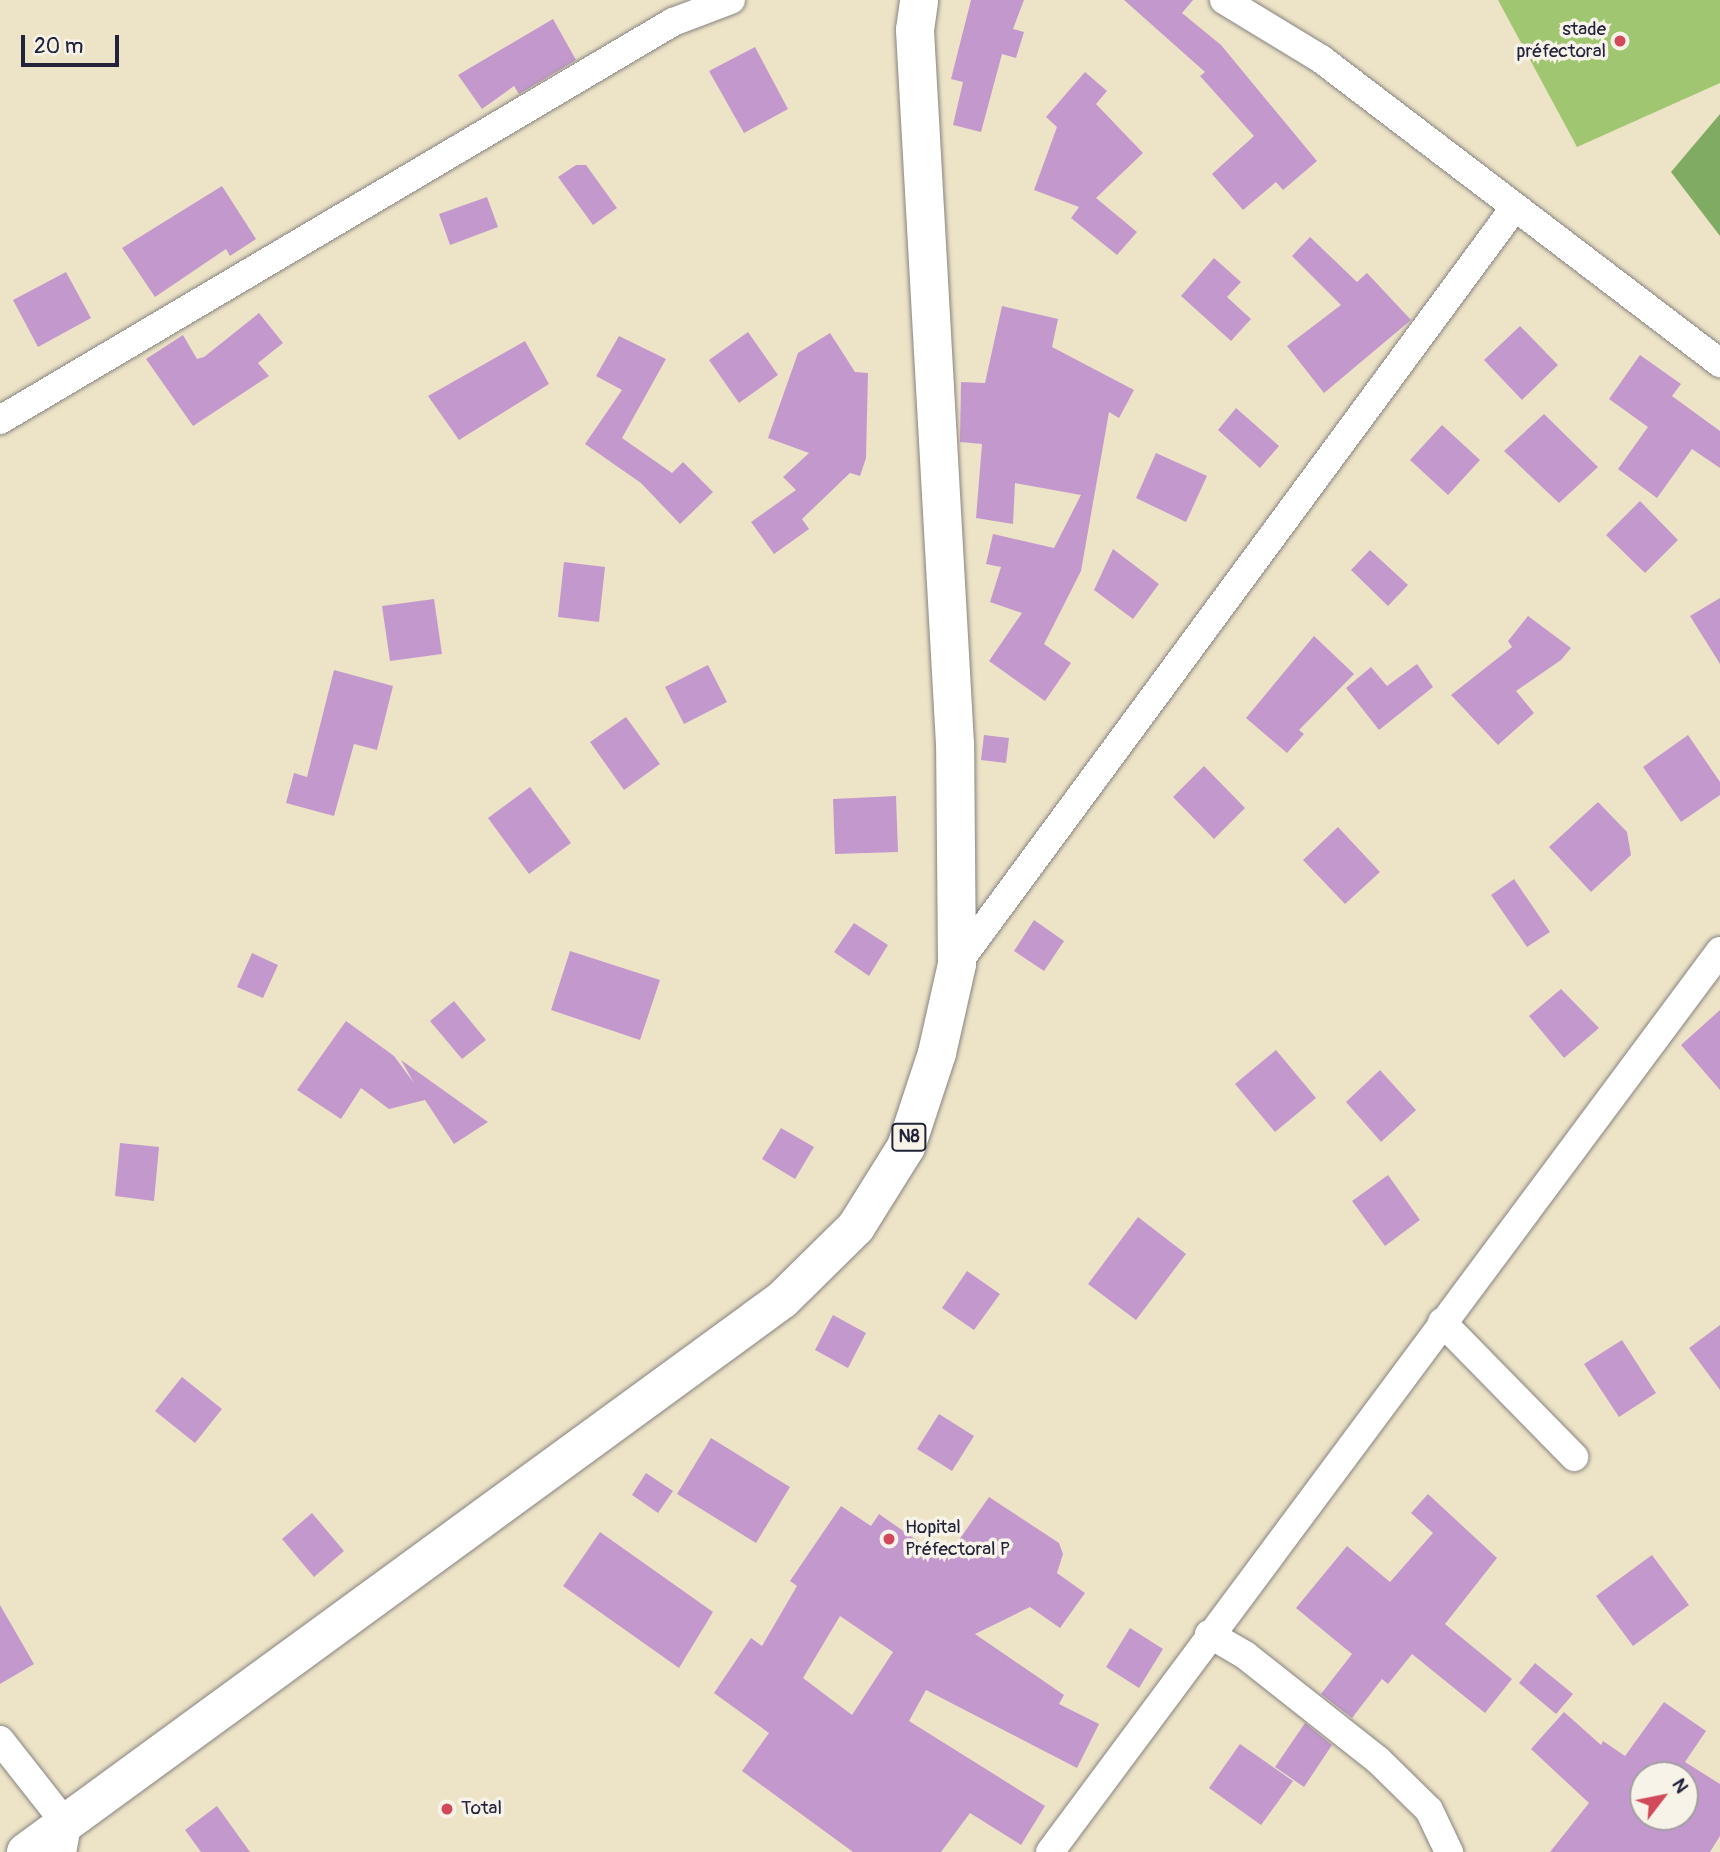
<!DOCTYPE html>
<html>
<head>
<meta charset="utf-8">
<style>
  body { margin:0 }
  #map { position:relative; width:1720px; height:1852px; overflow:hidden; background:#ede4c7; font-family:Pangolin,sans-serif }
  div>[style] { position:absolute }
  .green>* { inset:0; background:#a0c671 }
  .forest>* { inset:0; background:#80ab63 }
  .building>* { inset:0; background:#c399cd }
  .roads { filter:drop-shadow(0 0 2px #888381) drop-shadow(0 0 2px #888381) }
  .street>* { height:28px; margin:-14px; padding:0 14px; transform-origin:14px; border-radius:14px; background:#fff }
  .primary>* { height:38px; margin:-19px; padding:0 19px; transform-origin:19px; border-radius:19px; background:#fff }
  .dots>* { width:19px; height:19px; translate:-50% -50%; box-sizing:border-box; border:4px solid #f7f3e8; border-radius:50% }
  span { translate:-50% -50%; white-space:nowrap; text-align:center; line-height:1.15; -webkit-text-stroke:7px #f7f3e8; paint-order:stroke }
  .shield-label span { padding:2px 5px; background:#f7f3e8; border:2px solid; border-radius:5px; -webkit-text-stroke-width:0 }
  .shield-label { font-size:18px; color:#22223b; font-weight:700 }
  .poi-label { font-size:19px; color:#22223b }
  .right { translate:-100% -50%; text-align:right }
  .left { translate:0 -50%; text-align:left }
  .north { position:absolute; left:1629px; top:1761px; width:70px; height:70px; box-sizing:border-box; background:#f7f3e8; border:2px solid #a29fa3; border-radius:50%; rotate:58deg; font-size:19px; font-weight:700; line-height:28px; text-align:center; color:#22223b }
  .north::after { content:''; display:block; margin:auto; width:24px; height:32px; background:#d1495b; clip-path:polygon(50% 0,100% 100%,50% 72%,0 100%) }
  .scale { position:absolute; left:21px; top:35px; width:98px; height:32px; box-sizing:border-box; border:4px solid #22223b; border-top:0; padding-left:9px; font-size:21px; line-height:24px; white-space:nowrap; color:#22223b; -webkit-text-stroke:5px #f7f3e8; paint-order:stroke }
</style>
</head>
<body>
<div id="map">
  <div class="green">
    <i style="clip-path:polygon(1498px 0,1720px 0,1720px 83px,1577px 147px)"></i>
  </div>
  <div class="forest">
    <i style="clip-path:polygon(1720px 114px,1720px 236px,1671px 172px)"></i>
  </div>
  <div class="building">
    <i style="clip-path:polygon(971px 0,1024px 0,1013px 29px,1024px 32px,1016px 58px,1002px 54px,981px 132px,953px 125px,963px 82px,951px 79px)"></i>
    <i style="clip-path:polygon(1124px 0,1193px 0,1182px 13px,1221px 45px,1317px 161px,1283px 190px,1276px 182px,1243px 210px,1212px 174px,1254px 136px,1200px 76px,1205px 72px)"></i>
    <i style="clip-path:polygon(553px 19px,576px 60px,519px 94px,514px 86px,482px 109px,458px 75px)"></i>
    <i style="clip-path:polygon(755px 47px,788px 109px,744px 133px,709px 71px)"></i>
    <i style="clip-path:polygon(1085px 72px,1107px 91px,1096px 104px,1143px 153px,1096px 198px,1137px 232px,1117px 255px,1071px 218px,1079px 207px,1034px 190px,1057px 127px,1046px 117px)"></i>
    <i style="clip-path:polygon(576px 165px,586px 165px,617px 208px,593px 225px,558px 177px)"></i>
    <i style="clip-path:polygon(222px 186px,256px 239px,230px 256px,226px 249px,155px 297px,122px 248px)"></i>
    <i style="clip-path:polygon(487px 197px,498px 227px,450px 245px,439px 214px)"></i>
    <i style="clip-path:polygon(1310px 237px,1357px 282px,1367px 273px,1411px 320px,1324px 393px,1287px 346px,1341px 305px,1292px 256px)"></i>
    <i style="clip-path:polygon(1214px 258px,1241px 282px,1227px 297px,1251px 319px,1231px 341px,1181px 296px)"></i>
    <i style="clip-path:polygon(66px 272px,91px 318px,38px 347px,13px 300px)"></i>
    <i style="clip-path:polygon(1002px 306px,1058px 319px,1052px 347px,1134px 390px,1119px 418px,1109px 412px,1081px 571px,1044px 644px,1071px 663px,1045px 701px,989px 661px,1022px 613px,990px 602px,1001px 567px,986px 564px,993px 534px,1054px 548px,1081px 495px,1015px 483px,1013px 524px,976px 518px,982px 444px,960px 442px,961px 382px,985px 383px)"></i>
    <i style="clip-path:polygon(259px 313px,283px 343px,258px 363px,269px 376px,193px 426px,146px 359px,183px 335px,197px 359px,204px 357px)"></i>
    <i style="clip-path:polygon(1520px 326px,1558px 365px,1522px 400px,1484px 360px)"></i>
    <i style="clip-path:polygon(748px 332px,778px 375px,739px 403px,709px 360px)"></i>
    <i style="clip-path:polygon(830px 333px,855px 372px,868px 373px,866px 458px,860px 476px,850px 473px,802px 519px,809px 529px,774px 554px,751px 522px,796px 490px,783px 477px,809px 453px,768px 438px,798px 353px)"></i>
    <i style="clip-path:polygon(619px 336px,666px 359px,622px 438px,672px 473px,683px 462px,713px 492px,680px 524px,641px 483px,585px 444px,622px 390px,596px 376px)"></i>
    <i style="clip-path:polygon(525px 341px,549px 384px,459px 440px,428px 396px)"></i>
    <i style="clip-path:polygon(1640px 355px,1681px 384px,1672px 396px,1720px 431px,1720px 468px,1692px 449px,1657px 498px,1618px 469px,1648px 427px,1609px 399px)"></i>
    <i style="clip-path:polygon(1236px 408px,1279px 446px,1260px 468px,1218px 430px)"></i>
    <i style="clip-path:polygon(1544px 414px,1598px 467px,1559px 503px,1504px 451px)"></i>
    <i style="clip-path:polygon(1442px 425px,1480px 460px,1448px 495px,1410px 460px)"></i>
    <i style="clip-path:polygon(1156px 453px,1207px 476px,1186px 522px,1136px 498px)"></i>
    <i style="clip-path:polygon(1640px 501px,1678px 540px,1645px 573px,1606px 535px)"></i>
    <i style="clip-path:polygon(1113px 549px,1159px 584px,1133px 619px,1094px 590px)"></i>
    <i style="clip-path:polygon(1370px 550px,1408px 585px,1388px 606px,1351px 570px)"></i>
    <i style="clip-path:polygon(564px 562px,605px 567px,599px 622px,558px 617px)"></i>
    <i style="clip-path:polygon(1720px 598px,1720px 664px,1690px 616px)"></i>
    <i style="clip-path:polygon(434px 599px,442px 654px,390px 661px,382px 606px)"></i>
    <i style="clip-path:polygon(1528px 616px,1571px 648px,1561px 660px,1516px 691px,1534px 713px,1498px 745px,1451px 695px,1512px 647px,1508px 641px)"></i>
    <i style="clip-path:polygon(1314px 636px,1354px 674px,1299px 730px,1304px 734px,1287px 753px,1246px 718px)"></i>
    <i style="clip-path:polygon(1417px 664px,1433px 687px,1379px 730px,1346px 688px,1371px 667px,1387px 686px)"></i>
    <i style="clip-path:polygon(708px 665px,727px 702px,684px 724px,665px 687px)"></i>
    <i style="clip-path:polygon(334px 670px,393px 686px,377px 750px,354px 744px,334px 816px,286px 803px,294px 773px,307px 777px)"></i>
    <i style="clip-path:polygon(626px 717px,660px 764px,624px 790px,590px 742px)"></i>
    <i style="clip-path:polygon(984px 735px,1009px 738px,1006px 763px,981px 760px)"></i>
    <i style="clip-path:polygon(1688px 735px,1720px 782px,1720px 795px,1681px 822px,1643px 767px)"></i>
    <i style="clip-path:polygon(1204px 766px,1245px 808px,1214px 839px,1173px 797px)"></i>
    <i style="clip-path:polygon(530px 787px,571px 843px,529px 874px,488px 818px)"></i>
    <i style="clip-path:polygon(896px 796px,898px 852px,835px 854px,833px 799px)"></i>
    <i style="clip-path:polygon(1598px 802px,1627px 832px,1631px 855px,1591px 892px,1549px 847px)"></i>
    <i style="clip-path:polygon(1338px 827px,1380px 872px,1345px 904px,1303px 860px)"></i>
    <i style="clip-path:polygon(1514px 879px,1550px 932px,1527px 947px,1491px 895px)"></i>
    <i style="clip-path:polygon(1034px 920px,1064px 941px,1044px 971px,1014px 951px)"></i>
    <i style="clip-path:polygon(854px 923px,888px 945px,869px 976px,834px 952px)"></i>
    <i style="clip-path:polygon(570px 951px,660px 980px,640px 1040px,551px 1010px)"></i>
    <i style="clip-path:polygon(252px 953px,278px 965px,263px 998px,237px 987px)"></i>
    <i style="clip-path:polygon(1561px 989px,1599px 1028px,1564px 1058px,1529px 1016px)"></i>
    <i style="clip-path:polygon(454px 1001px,486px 1040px,462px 1059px,430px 1021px)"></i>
    <i style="clip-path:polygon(1720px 1010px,1720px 1090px,1681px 1045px)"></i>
    <i style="clip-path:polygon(346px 1021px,394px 1056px,414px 1083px,401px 1060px,488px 1122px,454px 1144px,425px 1100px,389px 1109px,361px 1088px,341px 1119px,297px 1090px)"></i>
    <i style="clip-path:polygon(1276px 1050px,1316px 1098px,1275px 1132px,1235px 1084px)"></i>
    <i style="clip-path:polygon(1380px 1070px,1416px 1110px,1381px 1142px,1346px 1102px)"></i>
    <i style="clip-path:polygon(781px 1128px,814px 1147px,795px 1179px,762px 1159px)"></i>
    <i style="clip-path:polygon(120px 1143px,159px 1147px,154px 1201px,115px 1196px)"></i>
    <i style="clip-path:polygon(1388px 1175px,1420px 1220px,1385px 1246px,1352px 1201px)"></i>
    <i style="clip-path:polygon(1138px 1217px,1186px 1254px,1136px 1320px,1088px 1284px)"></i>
    <i style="clip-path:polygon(967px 1271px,1000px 1294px,974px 1330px,942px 1308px)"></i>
    <i style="clip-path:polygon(833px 1315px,866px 1333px,848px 1368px,815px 1350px)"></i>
    <i style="clip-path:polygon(1720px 1325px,1720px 1390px,1689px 1348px)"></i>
    <i style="clip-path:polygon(1622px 1340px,1656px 1393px,1619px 1417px,1584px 1364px)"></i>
    <i style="clip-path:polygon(182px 1377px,222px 1409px,195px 1443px,155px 1411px)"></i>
    <i style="clip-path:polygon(939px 1414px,974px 1436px,952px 1471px,917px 1449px)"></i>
    <i style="clip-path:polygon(711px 1438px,790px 1487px,756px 1543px,677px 1494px)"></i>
    <i style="clip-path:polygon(646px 1473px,673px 1491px,658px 1513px,632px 1495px)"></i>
    <i style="clip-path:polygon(1428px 1494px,1497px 1558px,1445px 1624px,1512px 1679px,1485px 1713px,1412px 1654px,1388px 1684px,1382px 1679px,1352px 1718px,1321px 1694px,1352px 1654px,1296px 1608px,1347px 1546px,1390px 1582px,1433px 1533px,1411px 1513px)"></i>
    <i style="clip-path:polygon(evenodd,989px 1497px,1059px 1543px,1063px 1554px,1057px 1573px,1085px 1593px,1060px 1628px,1030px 1607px,975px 1634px,1064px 1695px,1059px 1704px,1099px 1724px,1077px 1768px,926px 1690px,909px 1721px,1045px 1806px,1021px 1845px,970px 1813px,941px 1852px,853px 1852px,742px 1771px,769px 1733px,714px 1693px,751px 1638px,762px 1646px,797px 1586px,790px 1581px,841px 1506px,871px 1526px,879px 1514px,945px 1560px,989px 1497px,840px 1616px,893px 1652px,852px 1715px,803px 1678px,840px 1616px)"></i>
    <i style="clip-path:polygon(312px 1513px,344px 1551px,314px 1577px,282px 1539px)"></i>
    <i style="clip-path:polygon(600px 1532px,713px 1612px,679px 1668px,563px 1586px)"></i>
    <i style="clip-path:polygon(1652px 1555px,1689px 1605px,1633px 1646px,1596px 1596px)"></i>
    <i style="clip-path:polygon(0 1605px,34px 1664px,0 1684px)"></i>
    <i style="clip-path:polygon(1130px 1628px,1163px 1649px,1139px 1688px,1106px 1667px)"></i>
    <i style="clip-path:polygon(1535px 1663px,1573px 1694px,1556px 1714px,1519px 1683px)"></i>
    <i style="clip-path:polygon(evenodd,1664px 1702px,1706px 1731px,1685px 1762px,1720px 1784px,1720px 1836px,1710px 1852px,1550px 1852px,1589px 1803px,1531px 1749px,1564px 1712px,1601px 1745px,1603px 1741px,1625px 1756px,1664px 1702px,1643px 1775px,1685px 1775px,1685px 1817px,1643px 1817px,1643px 1775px)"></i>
    <i style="clip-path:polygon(1305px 1723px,1332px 1745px,1304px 1787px,1275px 1767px)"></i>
    <i style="clip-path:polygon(1240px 1744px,1293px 1781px,1261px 1825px,1209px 1788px)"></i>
    <i style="clip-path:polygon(217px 1806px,250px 1852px,201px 1852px,185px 1830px)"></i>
  </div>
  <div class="roads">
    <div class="street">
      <i style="left:1224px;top:0;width:114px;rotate:31.3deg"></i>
      <i style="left:1321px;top:59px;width:502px;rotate:37.3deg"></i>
      <i style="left:0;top:420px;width:782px;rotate:-30.6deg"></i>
      <i style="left:673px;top:22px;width:62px;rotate:-20.8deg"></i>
      <i style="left:957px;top:964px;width:940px;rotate:-53.61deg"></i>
      <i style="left:1442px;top:1322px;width:189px;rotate:45.6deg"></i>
      <i style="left:1209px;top:1634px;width:42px;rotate:30.3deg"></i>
      <i style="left:1245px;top:1655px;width:169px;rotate:38.3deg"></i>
      <i style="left:1378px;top:1760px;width:71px;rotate:44.4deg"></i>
      <i style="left:1429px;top:1810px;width:47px;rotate:64.5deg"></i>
      <i style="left:0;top:1740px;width:108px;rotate:51.8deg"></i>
      <i style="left:67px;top:1825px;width:27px;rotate:100deg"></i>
      <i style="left:1050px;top:1852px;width:1123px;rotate:-53.36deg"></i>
    </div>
    <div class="primary">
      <i style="left:26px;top:1852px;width:936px;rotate:-36.14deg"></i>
      <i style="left:782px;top:1300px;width:104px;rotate:-44.6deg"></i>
      <i style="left:856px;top:1227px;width:94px;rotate:-58deg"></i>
      <i style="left:906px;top:1147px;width:99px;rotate:-71.7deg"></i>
      <i style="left:937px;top:1053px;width:91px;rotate:-77.3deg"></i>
      <i style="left:957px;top:964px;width:220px;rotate:-90.5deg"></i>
      <i style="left:955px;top:744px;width:715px;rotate:-93.21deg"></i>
      <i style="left:915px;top:30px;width:30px;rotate:-82deg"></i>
    </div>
  </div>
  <div class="dots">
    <i style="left:1620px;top:41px;background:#d1495b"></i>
    <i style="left:889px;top:1539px;background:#d1495b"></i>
    <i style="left:447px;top:1809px;background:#d1495b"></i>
  </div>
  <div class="shield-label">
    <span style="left:909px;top:1137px">N8</span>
  </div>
  <div class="poi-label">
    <span class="right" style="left:1606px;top:41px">stade<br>préfectoral</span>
    <span class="left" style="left:905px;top:1539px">Hopital<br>Préfectoral P</span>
    <span class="left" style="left:461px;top:1809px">Total</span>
  </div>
  <div class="north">N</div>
  <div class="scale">20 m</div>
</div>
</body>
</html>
